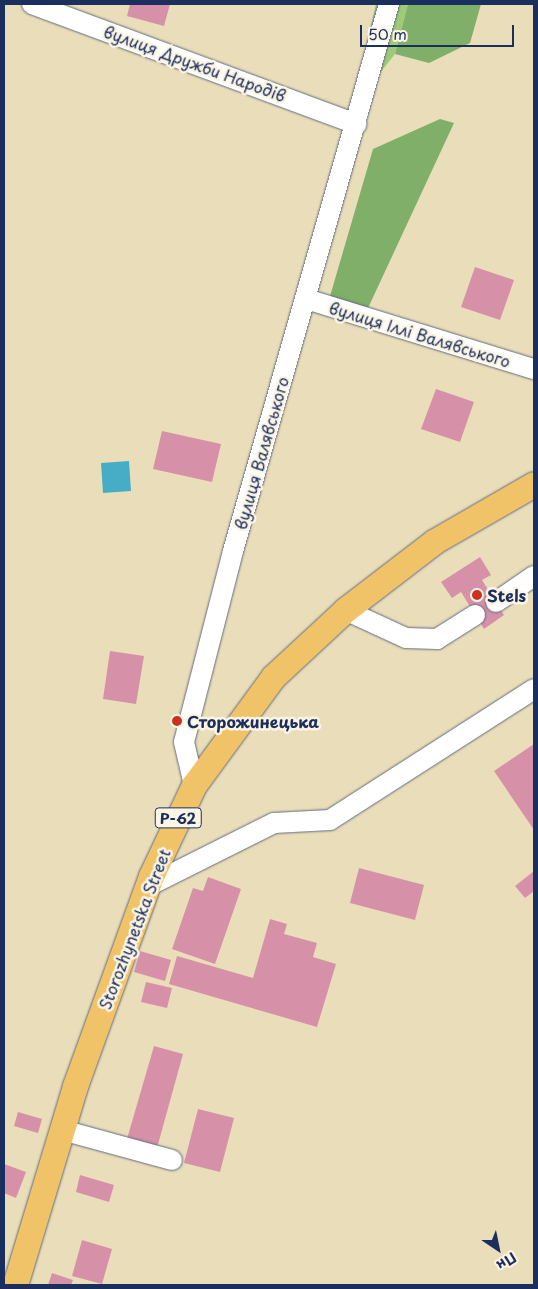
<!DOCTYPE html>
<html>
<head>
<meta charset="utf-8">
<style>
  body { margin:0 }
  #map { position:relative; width:538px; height:1289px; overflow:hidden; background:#eadeba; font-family:"Playpen Sans",sans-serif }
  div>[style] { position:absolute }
  .green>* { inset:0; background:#9fcb78 }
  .forest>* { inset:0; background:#7faf68 }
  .water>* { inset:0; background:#47adc7 }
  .building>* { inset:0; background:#d691a9 }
  .roads { filter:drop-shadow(0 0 1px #636c7e) drop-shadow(0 0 1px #636c7e) }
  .minor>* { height:20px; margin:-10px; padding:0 10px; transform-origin:10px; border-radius:10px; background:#fff }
  .major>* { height:25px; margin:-12.5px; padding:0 12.5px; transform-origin:12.5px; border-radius:12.5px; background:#f1c369 }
  .dots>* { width:14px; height:14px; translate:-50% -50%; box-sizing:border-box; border:2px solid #fcf5e5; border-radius:50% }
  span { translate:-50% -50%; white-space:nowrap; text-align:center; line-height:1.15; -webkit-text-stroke:5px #fcf5e5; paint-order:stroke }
  .shield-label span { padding:1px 4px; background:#fcf5e5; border:1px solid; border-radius:4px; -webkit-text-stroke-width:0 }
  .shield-label { font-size:15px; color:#1b2f5e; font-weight:700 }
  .street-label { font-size:16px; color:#1b2f5e }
  .poi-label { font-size:16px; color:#1b2f5e; font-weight:700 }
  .left { translate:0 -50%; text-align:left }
  .frame { position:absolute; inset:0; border:5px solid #1b2f5e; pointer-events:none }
  .north { position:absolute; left:473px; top:1224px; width:50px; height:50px; -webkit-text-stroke:4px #fcf5e5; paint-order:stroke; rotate:146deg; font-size:14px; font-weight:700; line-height:20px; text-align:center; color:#1b2f5e }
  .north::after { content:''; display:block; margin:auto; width:18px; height:22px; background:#1b2f5e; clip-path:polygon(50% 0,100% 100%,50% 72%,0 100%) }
  .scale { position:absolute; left:360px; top:25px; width:154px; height:22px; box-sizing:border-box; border:2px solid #1b2f5e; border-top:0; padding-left:6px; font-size:15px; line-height:18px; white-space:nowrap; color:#1b2f5e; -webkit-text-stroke:4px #fcf5e5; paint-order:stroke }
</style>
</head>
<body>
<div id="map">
  <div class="green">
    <i style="clip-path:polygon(376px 4px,408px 4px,395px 54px,353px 107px)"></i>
  </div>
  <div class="forest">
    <i style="clip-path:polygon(408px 4px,481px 4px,470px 43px,429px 63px,395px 54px)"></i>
    <i style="clip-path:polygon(440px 119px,454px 123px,362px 321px,326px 310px,373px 149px)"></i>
  </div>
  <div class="water">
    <i style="clip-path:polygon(129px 461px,131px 491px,103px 493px,101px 463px)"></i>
  </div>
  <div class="building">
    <i style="clip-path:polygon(130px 4px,170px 4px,164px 26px,127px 16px)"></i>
    <i style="clip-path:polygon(475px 267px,514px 280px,500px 320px,461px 307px)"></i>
    <i style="clip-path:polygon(436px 389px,474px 402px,460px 442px,421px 429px)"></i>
    <i style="clip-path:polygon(162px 431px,221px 444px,212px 482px,153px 469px)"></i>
    <i style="clip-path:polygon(480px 557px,491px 575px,482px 580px,504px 615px,484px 629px,461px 592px,452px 598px,441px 582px)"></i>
    <i style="clip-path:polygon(110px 651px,144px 656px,136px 704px,103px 699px)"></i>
    <i style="clip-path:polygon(534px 744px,534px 830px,494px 771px)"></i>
    <i style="clip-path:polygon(359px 868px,424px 885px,415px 920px,350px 903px)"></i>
    <i style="clip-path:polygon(534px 871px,534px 891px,525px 898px,515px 886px)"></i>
    <i style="clip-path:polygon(208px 877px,241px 889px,215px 964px,172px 949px,193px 888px,203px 891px)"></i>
    <i style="clip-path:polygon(270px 919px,287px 924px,284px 934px,317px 943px,313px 957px,336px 964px,317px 1027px,169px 984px,177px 956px,253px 978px)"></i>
    <i style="clip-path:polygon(140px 951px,171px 960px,165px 981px,134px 972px)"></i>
    <i style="clip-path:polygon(146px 982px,172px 988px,167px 1008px,141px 1002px)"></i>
    <i style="clip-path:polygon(154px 1046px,183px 1054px,157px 1148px,127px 1139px)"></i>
    <i style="clip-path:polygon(198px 1109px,234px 1118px,220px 1172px,184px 1163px)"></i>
    <i style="clip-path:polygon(18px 1112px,42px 1119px,38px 1133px,14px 1126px)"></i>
    <i style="clip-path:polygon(4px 1164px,26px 1172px,16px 1198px,4px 1193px)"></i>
    <i style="clip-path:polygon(80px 1175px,114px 1185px,109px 1202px,76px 1192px)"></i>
    <i style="clip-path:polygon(82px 1240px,112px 1249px,102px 1284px,72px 1276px)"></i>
    <i style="clip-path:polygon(52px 1273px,73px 1280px,71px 1285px,48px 1285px)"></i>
  </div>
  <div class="roads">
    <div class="minor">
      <i style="left:32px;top:4px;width:346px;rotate:20.3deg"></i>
      <i style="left:306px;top:299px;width:239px;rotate:17.1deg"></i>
      <i style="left:496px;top:602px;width:46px;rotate:-34.4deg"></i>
      <i style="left:345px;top:610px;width:67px;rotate:24.7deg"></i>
      <i style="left:406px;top:638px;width:31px;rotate:2deg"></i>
      <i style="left:437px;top:639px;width:45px;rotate:-32.3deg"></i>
      <i style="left:194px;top:785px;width:44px;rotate:-103.1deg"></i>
      <i style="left:184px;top:742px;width:197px;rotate:-75.6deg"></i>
      <i style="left:233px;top:551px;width:569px;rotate:-74.08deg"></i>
      <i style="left:146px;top:887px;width:143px;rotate:-26.6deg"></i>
      <i style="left:274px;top:823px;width:56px;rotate:-3.1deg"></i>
      <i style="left:330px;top:820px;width:242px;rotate:-32.7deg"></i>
      <i style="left:62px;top:1130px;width:114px;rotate:15.3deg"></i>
    </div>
    <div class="major">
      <i style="left:15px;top:1285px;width:208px;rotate:-73.2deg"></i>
      <i style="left:75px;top:1086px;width:223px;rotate:-70.1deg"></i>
      <i style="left:151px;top:876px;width:101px;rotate:-64.7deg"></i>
      <i style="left:194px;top:785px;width:134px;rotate:-53.8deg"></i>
      <i style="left:273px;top:677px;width:98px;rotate:-42.9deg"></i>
      <i style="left:345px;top:610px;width:113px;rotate:-37.5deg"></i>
      <i style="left:435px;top:541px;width:114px;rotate:-29.9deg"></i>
    </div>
  </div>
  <div class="dots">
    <i style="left:477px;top:595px;background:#c8321e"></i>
    <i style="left:177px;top:721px;background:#c8321e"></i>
  </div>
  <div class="shield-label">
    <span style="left:178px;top:818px">Р-62</span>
  </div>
  <div class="street-label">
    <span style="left:195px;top:63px;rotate:20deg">вулиця Дружби Народів</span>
    <span style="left:420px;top:334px;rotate:17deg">вулиця Іллі Валявського</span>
    <span style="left:261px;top:453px;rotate:-74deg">вулиця Валявського</span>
    <span style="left:134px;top:929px;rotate:-69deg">Storozhynetska Street</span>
  </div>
  <div class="poi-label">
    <span class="left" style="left:487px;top:595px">Stels</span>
    <span class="left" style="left:187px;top:721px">Сторожинецька</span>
  </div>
  <div class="frame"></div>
  <div class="north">Пн</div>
  <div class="scale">50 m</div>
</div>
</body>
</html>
